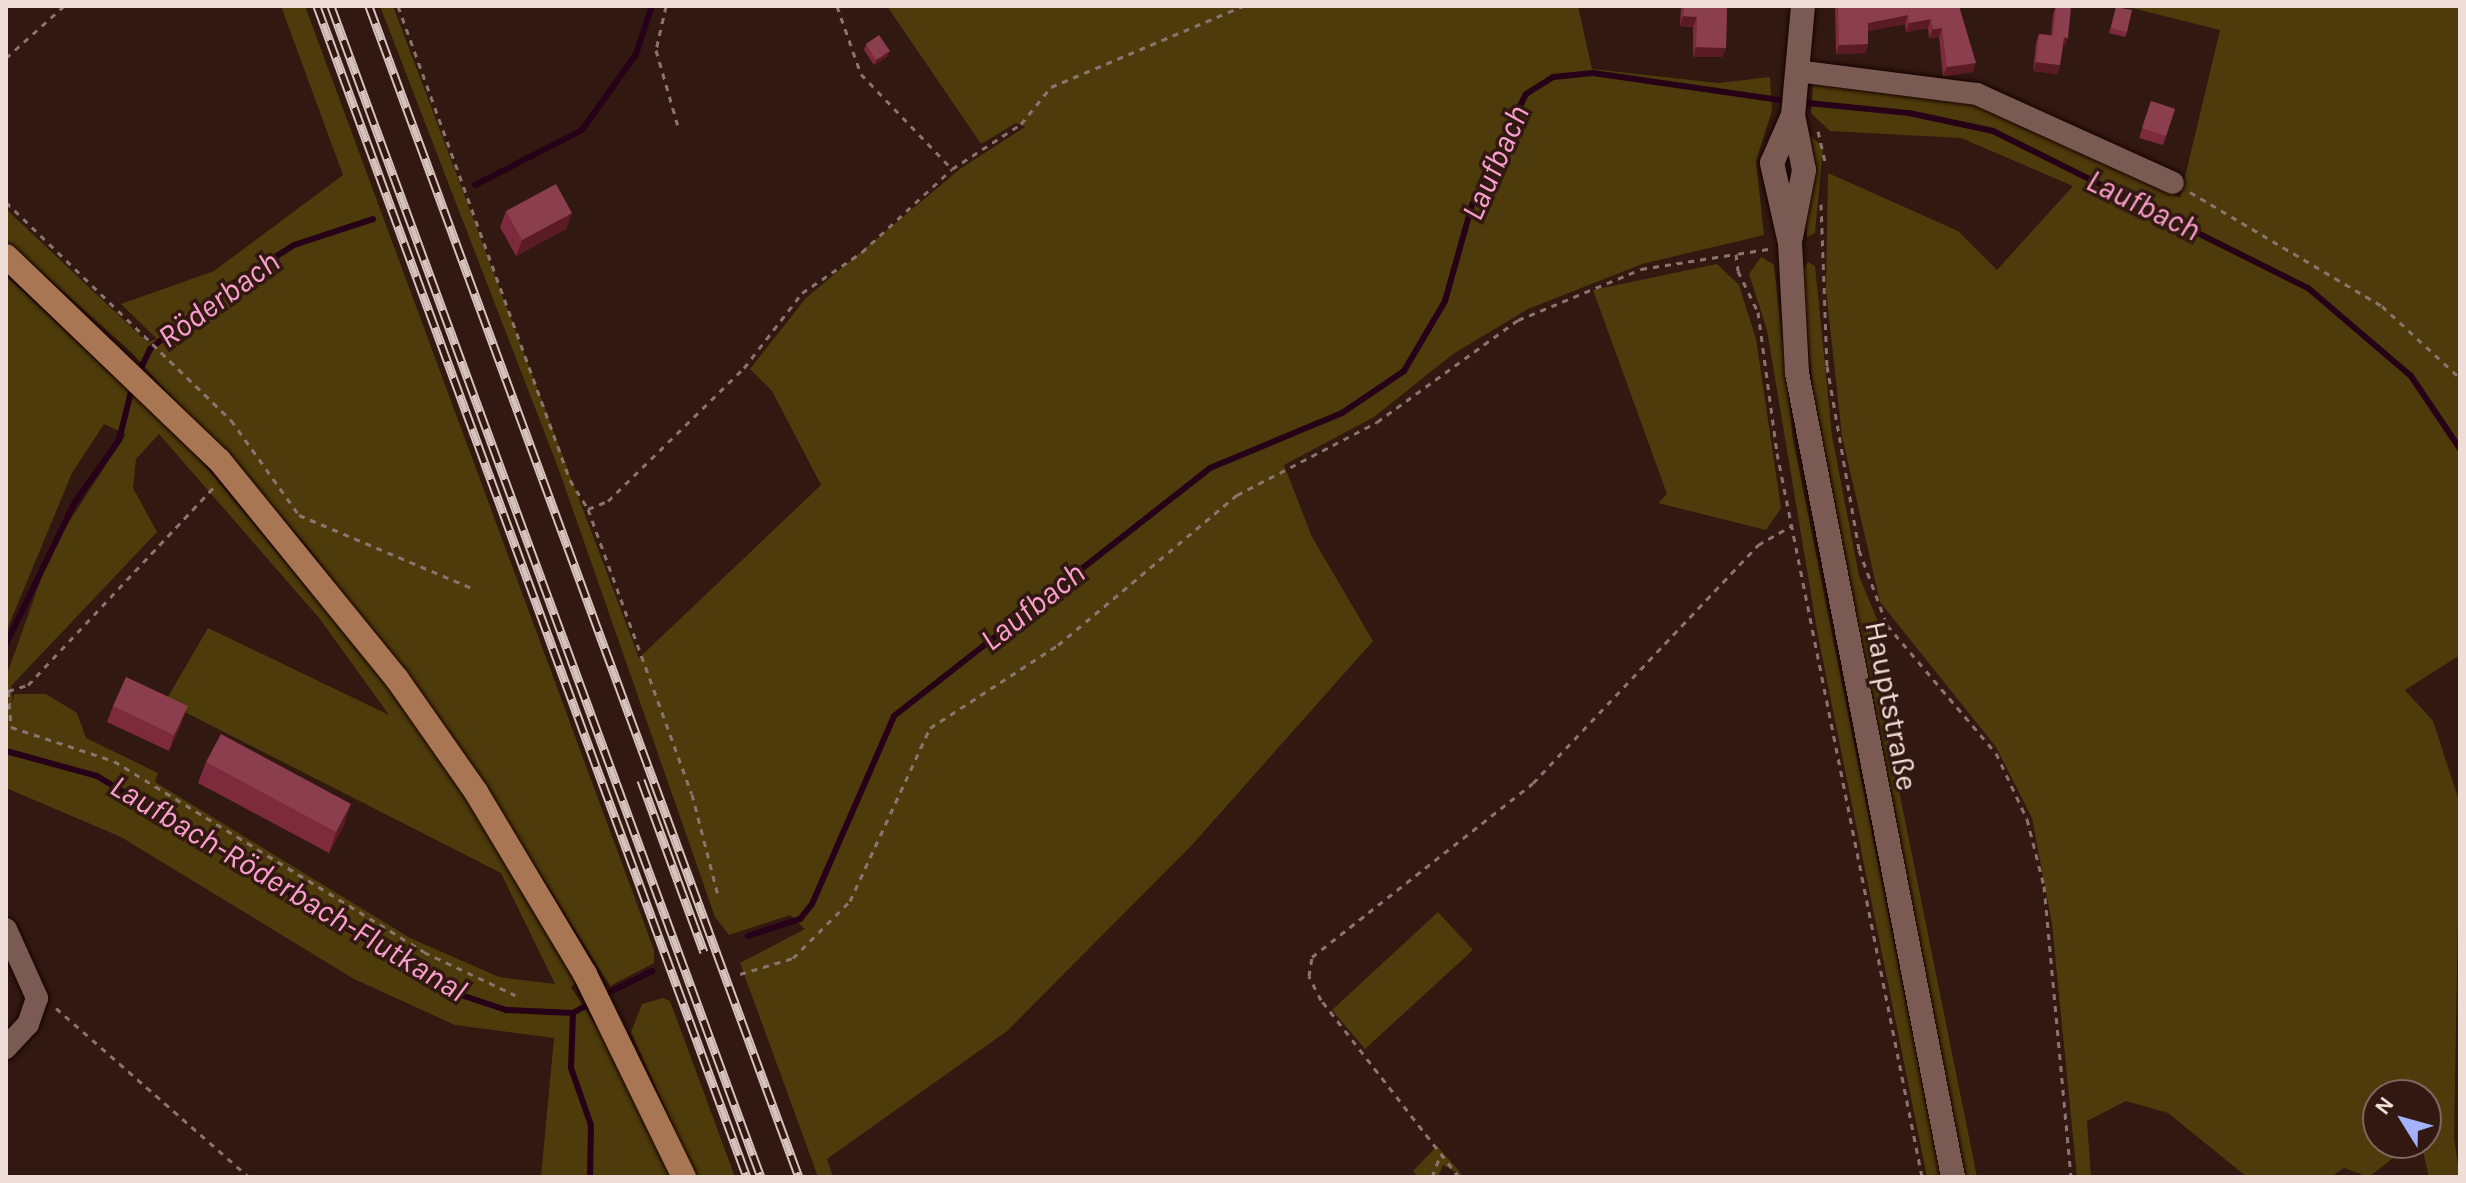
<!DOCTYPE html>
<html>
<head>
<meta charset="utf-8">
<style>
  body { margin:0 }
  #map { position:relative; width:2466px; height:1183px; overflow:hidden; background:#311811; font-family:Karla,sans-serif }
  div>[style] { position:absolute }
  .green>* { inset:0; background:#4e3b0b }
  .stream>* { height:6px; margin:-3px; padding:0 3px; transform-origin:3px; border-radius:3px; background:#260117 }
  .path>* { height:3px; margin-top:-1.5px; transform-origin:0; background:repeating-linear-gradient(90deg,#8a746e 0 6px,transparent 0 12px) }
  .roads { filter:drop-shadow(0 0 2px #180301) drop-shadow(0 0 2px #180301) }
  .street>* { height:22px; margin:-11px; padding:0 11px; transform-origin:11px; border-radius:11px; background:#7a5b53 }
  .secondary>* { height:24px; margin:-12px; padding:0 12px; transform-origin:12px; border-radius:12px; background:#7a5b53 }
  .primary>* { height:24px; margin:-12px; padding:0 12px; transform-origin:12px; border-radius:12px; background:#a87652 }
  .rail>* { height:9px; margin-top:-4.5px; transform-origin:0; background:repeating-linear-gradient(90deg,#311811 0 18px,#d6c3bd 0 36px); box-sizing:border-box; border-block:2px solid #d6c3bd }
  .wall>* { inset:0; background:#7e2a3d }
  .shaded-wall>* { inset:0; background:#5a1b24 }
  .building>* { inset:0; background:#8b3e4d }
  span { translate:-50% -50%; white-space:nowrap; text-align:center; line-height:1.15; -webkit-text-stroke:7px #311811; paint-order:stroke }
  .street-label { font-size:30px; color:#efddd7 }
  .water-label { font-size:32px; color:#fa9fcd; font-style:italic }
  .frame { position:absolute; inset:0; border:8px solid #efddd7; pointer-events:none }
  .north { position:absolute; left:2362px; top:1079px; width:80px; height:80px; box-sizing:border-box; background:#311811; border:2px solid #7d6760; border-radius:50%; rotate:307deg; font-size:22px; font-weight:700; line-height:32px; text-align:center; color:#efddd7 }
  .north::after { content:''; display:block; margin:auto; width:28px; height:36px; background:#a4b2fc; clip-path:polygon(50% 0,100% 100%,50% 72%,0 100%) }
</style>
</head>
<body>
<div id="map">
  <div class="green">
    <i style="clip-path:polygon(281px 6px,305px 6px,654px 950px,654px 963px,610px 986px,480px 777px,308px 547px,132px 353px,6px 240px,6px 209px,147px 342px,157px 339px,121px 304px,214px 271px,343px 175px)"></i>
    <i style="clip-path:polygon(380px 6px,393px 6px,639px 658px,821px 485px,772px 391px,750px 369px,806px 298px,960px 169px,1025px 127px,1016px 123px,981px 144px,887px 6px,1578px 6px,1592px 69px,1718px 83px,1770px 77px,1772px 111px,1756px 161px,1764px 235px,1642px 264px,1528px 309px,1453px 354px,1374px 417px,1284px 465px,1312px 537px,1373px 641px,1191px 846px,1007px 1031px,827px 1159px,833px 1177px,818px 1177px,740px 963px,805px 929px,790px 915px,729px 935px,715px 917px,559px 470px)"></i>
    <i style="clip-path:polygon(2124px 6px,2460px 6px,2460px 655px,2405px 690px,2433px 721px,2460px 804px,2454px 1139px,2460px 1177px,2429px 1177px,2421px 1143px,2426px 1095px,2378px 1095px,2378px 1143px,2412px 1143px,2369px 1177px,2344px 1168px,2331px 1177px,2247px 1177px,2168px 1113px,2126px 1101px,2087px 1121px,2091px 1177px,2077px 1177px,2052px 924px,2032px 818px,1996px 747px,1880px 602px,1842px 436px,1826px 290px,1828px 173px,1958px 231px,1997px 270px,2073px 186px,1961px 138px,1830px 131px,1811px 113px,1813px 84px,1967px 103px,2025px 120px,2180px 198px,2220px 30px)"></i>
    <i style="clip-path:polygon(1804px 130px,1823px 147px,1815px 233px,1807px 237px)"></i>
    <i style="clip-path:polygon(1761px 257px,1774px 265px,1793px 440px,1941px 1177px,1927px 1177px,1818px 636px,1767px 330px,1749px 274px)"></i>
    <i style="clip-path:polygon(1808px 262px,1815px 266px,1832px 436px,1859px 576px,1882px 631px,1868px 637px,1977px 1177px,1965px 1177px,1818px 435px,1801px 273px)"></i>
    <i style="clip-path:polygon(1717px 264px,1739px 285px,1756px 339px,1781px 508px,1766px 530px,1658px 503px,1667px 494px,1593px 290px)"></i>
    <i style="clip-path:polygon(evenodd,6px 276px,191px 449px,388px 685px,472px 806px,576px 982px,571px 987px,607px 1043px,671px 1177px,541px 1177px,554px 1038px,455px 1025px,354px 979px,121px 837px,6px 788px,6px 677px,52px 548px,126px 434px,104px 424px,72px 473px,6px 632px,6px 276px,159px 434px,320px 619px,389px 715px,208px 628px,165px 702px,501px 873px,555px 984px,499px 977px,410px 938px,155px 782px,158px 773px,86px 738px,77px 713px,46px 694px,14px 694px,13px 703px,11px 686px,157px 532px,133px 488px,136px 459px,159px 434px)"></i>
    <i style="clip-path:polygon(1438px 912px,1473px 950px,1365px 1049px,1332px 1010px)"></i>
    <i style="clip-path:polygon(663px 998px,670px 1001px,735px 1177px,696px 1177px,631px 1032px,642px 1004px)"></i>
    <i style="clip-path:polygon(1437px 1146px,1446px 1156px,1464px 1177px,1443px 1165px,1438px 1177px,1418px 1177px,1413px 1171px)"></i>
  </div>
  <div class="stream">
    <i style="left:1798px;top:102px;width:112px;rotate:5.7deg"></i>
    <i style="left:1909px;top:113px;width:86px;rotate:12.1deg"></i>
    <i style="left:1993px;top:131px;width:352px;rotate:26.5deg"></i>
    <i style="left:2308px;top:288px;width:135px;rotate:40.5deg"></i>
    <i style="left:2411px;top:376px;width:88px;rotate:56.1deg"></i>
    <i style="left:475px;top:185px;width:120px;rotate:-27.2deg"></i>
    <i style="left:582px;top:130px;width:93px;rotate:-54.6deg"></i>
    <i style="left:636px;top:54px;width:51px;rotate:-71.6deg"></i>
    <i style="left:138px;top:374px;width:28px;rotate:-64deg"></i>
    <i style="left:150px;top:349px;width:97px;rotate:-38.8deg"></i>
    <i style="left:226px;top:288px;width:80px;rotate:-32.3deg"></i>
    <i style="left:294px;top:245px;width:83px;rotate:-18.2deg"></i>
    <i style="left:6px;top:644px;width:158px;rotate:-64.1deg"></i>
    <i style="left:75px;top:502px;width:76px;rotate:-54.6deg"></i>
    <i style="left:119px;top:440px;width:54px;rotate:-76deg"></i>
    <i style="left:6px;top:751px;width:94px;rotate:15.4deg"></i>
    <i style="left:97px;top:776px;width:416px;rotate:31.3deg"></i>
    <i style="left:452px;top:992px;width:57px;rotate:18.4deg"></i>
    <i style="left:506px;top:1010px;width:67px;rotate:2.6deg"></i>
    <i style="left:748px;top:936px;width:55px;rotate:-18.1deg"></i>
    <i style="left:800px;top:919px;width:19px;rotate:-51deg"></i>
    <i style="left:812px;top:904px;width:205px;rotate:-66.4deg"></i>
    <i style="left:894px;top:716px;width:402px;rotate:-38.1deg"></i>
    <i style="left:1210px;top:468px;width:143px;rotate:-22.6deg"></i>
    <i style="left:1342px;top:413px;width:75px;rotate:-34.1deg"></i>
    <i style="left:1404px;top:371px;width:81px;rotate:-59.6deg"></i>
    <i style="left:1445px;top:301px;width:100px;rotate:-74.3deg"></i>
    <i style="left:1472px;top:205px;width:123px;rotate:-64.1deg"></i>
    <i style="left:1526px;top:94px;width:32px;rotate:-32deg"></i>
    <i style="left:1553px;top:77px;width:40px;rotate:-5.7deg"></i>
    <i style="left:1593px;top:73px;width:196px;rotate:8.2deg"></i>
    <i style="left:604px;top:995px;width:54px;rotate:-26.6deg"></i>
    <i style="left:573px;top:1013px;width:55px;rotate:92.1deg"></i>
    <i style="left:571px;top:1068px;width:60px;rotate:70.7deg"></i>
    <i style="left:591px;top:1125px;width:52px;rotate:91.1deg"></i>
    <i style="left:573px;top:1013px;width:24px;rotate:-30deg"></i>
  </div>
  <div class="path">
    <i style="left:398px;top:6px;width:504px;rotate:70.06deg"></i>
    <i style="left:570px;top:480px;width:34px;rotate:58deg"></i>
    <i style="left:588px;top:509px;width:22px;rotate:-22deg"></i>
    <i style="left:608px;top:501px;width:190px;rotate:-44.4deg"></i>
    <i style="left:744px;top:368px;width:95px;rotate:-52.3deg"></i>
    <i style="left:802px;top:293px;width:73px;rotate:-34.3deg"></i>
    <i style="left:862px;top:252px;width:122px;rotate:-42.7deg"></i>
    <i style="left:952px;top:169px;width:82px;rotate:-33.1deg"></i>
    <i style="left:1021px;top:124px;width:48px;rotate:-51deg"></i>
    <i style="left:1051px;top:87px;width:208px;rotate:-22.9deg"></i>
    <i style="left:666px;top:6px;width:45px;rotate:102.8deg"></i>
    <i style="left:656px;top:50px;width:79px;rotate:73.9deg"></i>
    <i style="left:837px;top:6px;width:72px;rotate:70.6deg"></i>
    <i style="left:861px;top:74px;width:132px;rotate:46.2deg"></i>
    <i style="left:6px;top:58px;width:78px;rotate:-41.9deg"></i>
    <i style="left:1818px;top:131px;width:31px;rotate:77deg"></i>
    <i style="left:2190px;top:192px;width:223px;rotate:30.7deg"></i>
    <i style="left:2382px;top:306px;width:106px;rotate:42.7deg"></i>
    <i style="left:6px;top:202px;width:313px;rotate:44.1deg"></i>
    <i style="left:231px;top:420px;width:117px;rotate:54.4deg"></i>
    <i style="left:299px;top:515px;width:188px;rotate:22.9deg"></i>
    <i style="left:1821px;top:204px;width:162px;rotate:87.9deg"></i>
    <i style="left:1827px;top:366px;width:187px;rotate:80.1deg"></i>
    <i style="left:1859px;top:550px;width:80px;rotate:69.5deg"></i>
    <i style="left:1887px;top:625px;width:168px;rotate:49.6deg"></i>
    <i style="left:1996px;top:753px;width:73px;rotate:64.8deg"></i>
    <i style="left:2027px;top:819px;width:69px;rotate:75.8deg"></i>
    <i style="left:2044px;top:886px;width:292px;rotate:84.7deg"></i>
    <i style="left:1768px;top:249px;width:32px;rotate:171deg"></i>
    <i style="left:1736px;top:254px;width:17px;rotate:83deg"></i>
    <i style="left:1738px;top:271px;width:46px;rotate:64deg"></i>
    <i style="left:1758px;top:312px;width:142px;rotate:82.3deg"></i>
    <i style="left:1777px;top:453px;width:738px;rotate:78.67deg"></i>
    <i style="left:588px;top:509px;width:303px;rotate:70deg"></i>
    <i style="left:692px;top:794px;width:108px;rotate:75.6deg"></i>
    <i style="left:8px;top:691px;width:36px;rotate:85deg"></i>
    <i style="left:11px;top:727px;width:108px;rotate:18.3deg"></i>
    <i style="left:114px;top:761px;width:364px;rotate:31.6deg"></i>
    <i style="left:424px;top:952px;width:101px;rotate:25.3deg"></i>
    <i style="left:8px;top:691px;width:21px;rotate:-17deg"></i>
    <i style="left:28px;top:685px;width:272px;rotate:-46.8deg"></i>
    <i style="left:740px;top:974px;width:55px;rotate:-16.8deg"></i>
    <i style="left:793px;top:958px;width:81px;rotate:-45deg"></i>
    <i style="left:850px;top:901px;width:191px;rotate:-65.2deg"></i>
    <i style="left:930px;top:728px;width:153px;rotate:-33deg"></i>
    <i style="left:1058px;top:645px;width:234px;rotate:-40deg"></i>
    <i style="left:1237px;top:495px;width:158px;rotate:-27.5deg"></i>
    <i style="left:1377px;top:422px;width:174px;rotate:-35.9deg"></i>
    <i style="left:1518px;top:320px;width:133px;rotate:-22.5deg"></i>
    <i style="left:1641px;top:269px;width:96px;rotate:-9deg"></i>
    <i style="left:56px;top:1008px;width:257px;rotate:41.2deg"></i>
    <i style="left:1432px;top:1177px;width:22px;rotate:-69deg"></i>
    <i style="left:1459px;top:1177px;width:224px;rotate:-127.9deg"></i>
    <i style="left:1321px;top:1000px;width:27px;rotate:-117deg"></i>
    <i style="left:1309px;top:976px;width:19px;rotate:-81deg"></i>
    <i style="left:1312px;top:957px;width:281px;rotate:-38.2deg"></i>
    <i style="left:1533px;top:783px;width:328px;rotate:-46.6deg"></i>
    <i style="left:1758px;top:545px;width:39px;rotate:-30deg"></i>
  </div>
  <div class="roads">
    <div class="street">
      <i style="left:1797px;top:71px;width:181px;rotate:7.3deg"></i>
      <i style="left:1977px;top:94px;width:215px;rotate:24.4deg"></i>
      <i style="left:6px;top:929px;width:76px;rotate:65.8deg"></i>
      <i style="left:37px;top:998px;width:28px;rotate:109deg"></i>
      <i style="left:28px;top:1024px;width:33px;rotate:133deg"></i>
    </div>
    <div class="secondary">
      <i style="left:1803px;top:6px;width:109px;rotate:95.2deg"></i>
      <i style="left:1793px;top:115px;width:52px;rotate:113.6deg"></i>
      <i style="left:1772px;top:163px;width:82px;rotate:77.3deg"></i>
      <i style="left:1790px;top:243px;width:130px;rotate:86.9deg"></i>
      <i style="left:1797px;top:373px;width:819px;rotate:79.02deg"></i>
      <i style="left:1791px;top:237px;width:68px;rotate:-79deg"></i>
      <i style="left:1804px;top:170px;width:56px;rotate:-101.3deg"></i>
    </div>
    <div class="primary">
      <i style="left:6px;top:256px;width:295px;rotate:43.8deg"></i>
      <i style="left:219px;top:460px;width:282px;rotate:50.9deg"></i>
      <i style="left:397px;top:679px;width:138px;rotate:55deg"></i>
      <i style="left:476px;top:792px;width:212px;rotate:59.1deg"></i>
      <i style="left:585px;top:974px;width:226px;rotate:64deg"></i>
    </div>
  </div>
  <div class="rail">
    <i style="left:317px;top:6px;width:1247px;rotate:69.84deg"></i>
    <i style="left:331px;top:6px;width:1247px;rotate:69.84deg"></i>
    <i style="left:369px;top:6px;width:1247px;rotate:69.84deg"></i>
    <i style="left:641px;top:780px;width:183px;rotate:69.9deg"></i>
  </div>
  <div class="wall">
    <i style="clip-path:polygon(1681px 6px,1727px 6px,1726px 48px,1722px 57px,1693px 57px,1693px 27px,1680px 26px)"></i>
    <i style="clip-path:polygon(1835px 6px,1959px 6px,1973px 72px,1943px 76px,1939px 37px,1929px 38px,1928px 28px,1906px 32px,1905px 24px,1868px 31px,1868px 44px,1865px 53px,1836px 54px)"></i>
    <i style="clip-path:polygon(2056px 6px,2065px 46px,2063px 46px,2060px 65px,2057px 74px,2033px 71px,2036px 43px,2039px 34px,2051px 35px,2053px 14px)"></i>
    <i style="clip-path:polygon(2116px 7px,2127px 32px,2125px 37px,2109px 33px)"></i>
    <i style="clip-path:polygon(866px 44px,888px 56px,874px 65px,864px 50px)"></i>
    <i style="clip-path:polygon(2151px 101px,2175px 109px,2163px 145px,2139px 138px)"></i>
    <i style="clip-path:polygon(506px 211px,572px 213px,566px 229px,516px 256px,500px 227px)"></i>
    <i style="clip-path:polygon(113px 706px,182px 722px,169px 751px,107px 722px)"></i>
    <i style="clip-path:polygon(206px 762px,344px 825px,329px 853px,198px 783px)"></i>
  </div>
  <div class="shaded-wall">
    <i style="clip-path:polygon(1908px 15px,1905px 24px,1865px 32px,1868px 23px)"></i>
    <i style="clip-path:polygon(1683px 16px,1697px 17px,1693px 27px,1680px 26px)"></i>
    <i style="clip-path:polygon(1931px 19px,1928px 28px,1906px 32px,1909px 23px)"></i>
    <i style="clip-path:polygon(1942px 28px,1939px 37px,1929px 38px,1933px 29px)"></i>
    <i style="clip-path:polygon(2053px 36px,2068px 38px,2065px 46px,2050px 44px)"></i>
    <i style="clip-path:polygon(1868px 44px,1865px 53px,1836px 54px,1839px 45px)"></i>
    <i style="clip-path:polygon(1696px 47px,1726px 48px,1722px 57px,1693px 57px)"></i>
    <i style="clip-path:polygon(890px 51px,888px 56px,874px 65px,876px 60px)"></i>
    <i style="clip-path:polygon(2036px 62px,2060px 65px,2057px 74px,2033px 71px)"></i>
    <i style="clip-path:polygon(1976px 63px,1973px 72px,1943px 76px,1947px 67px)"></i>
    <i style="clip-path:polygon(572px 213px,566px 229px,516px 256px,522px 240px)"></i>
    <i style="clip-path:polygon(188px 706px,182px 722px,169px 751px,174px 735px)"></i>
    <i style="clip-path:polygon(351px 804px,344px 825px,329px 853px,336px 832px)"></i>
  </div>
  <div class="building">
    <i style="clip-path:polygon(1684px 6px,1727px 6px,1726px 48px,1696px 47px,1697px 17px,1683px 16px)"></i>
    <i style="clip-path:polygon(1838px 6px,1959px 6px,1976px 63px,1947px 67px,1942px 28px,1933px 29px,1931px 19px,1909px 23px,1908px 15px,1868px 23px,1868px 44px,1839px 45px)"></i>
    <i style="clip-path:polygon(2056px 6px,2071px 7px,2068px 38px,2053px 36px)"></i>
    <i style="clip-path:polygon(2116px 7px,2132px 10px,2127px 32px,2111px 28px)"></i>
    <i style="clip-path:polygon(2039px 34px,2064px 37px,2060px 65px,2036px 62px)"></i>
    <i style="clip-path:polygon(879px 35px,890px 51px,876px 60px,866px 44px)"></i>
    <i style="clip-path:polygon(2151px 101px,2175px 109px,2166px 136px,2142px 128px)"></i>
    <i style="clip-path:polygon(556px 184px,572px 213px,522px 240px,506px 211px)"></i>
    <i style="clip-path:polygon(126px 677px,188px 706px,174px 735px,113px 706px)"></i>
    <i style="clip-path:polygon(221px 734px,351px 804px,336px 832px,206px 762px)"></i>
  </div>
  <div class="street-label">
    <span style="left:1891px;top:706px;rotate:79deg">Hauptstraße</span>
  </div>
  <div class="water-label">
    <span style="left:1496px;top:163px;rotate:-66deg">Laufbach</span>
    <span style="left:2143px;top:206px;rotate:26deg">Laufbach</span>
    <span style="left:219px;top:300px;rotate:-36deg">Röderbach</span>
    <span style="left:1033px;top:607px;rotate:-38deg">Laufbach</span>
    <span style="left:288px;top:889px;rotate:31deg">Laufbach-Röderbach-Flutkanal</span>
  </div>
  <div class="frame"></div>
  <div class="north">N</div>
</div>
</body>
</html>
